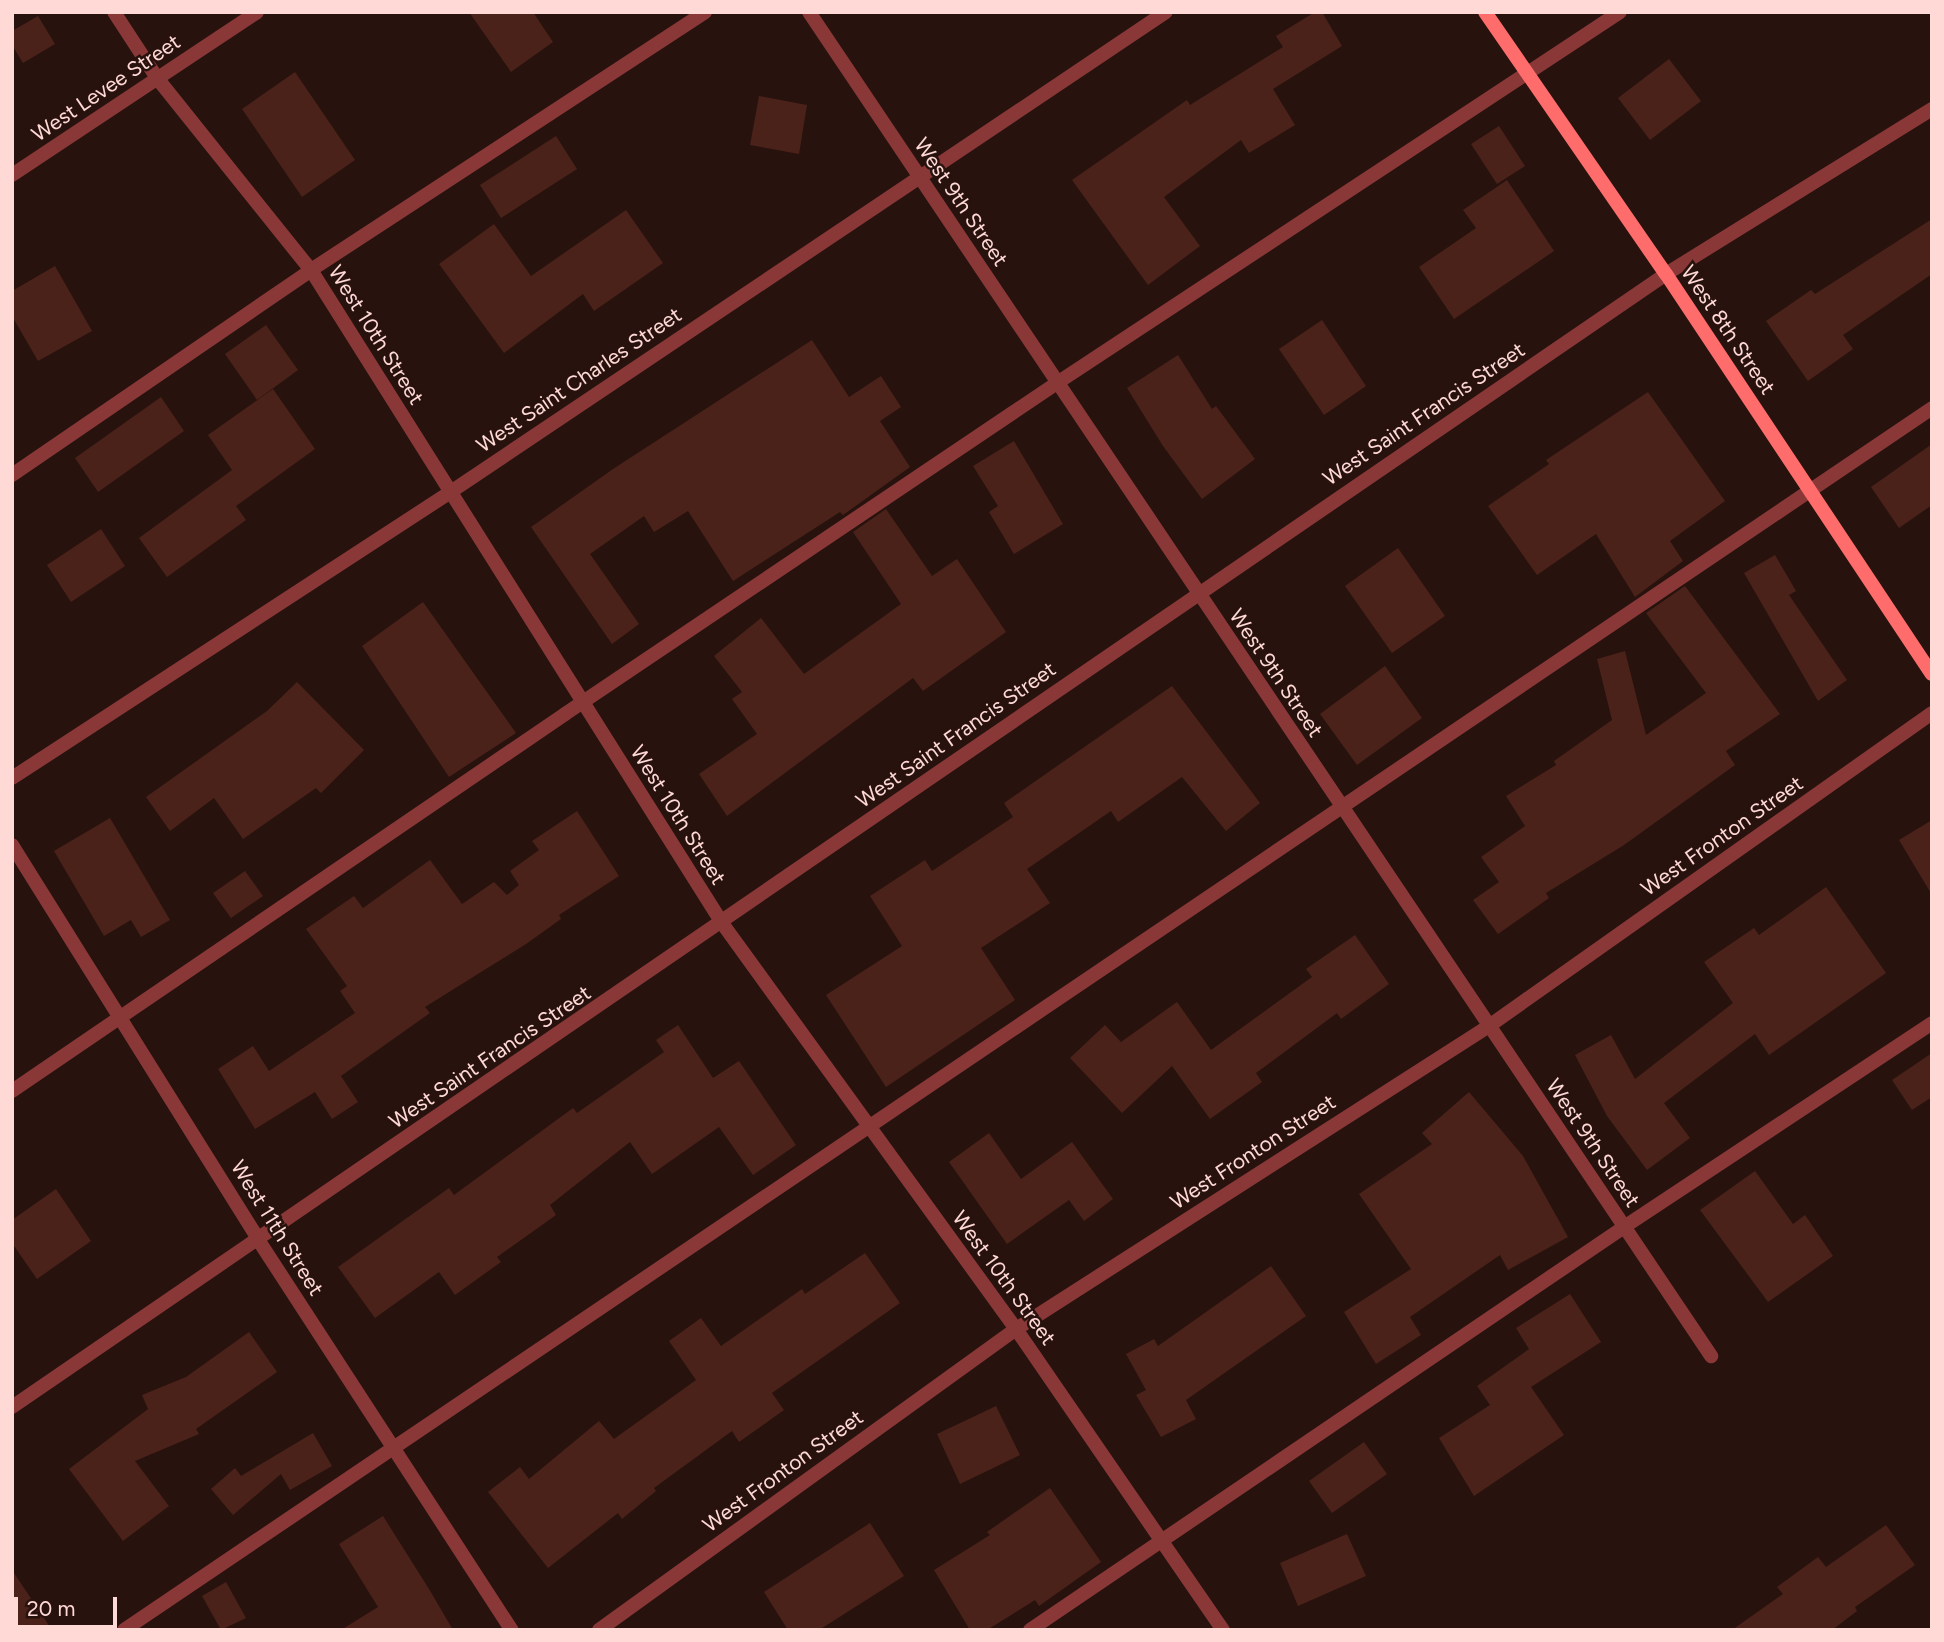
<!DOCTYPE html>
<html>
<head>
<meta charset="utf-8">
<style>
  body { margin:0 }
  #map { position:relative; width:1944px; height:1642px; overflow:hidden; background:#28120e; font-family:Figtree,sans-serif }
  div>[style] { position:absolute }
  .building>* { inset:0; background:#4a2219 }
  .lane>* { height:14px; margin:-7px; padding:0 7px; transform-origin:7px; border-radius:7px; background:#893837 }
  .street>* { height:14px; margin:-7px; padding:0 7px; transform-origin:7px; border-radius:7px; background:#893837 }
  .secondary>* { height:14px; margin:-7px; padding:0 7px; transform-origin:7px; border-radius:7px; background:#ff6c6c }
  span { translate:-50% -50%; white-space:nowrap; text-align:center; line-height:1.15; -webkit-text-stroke:5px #28120e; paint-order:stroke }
  .street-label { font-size:21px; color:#ffd9d5 }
  .frame { position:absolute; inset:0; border:14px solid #ffd9d5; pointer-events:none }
  .scale { position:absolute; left:14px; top:1597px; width:103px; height:32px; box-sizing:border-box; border:4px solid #ffd9d5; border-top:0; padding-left:9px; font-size:21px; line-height:24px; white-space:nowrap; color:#ffd9d5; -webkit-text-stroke:5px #28120e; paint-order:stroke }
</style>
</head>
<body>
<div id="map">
  <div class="building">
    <i style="clip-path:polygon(469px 12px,533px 12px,553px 42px,511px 72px)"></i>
    <i style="clip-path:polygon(1315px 12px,1322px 12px,1342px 46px,1273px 89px,1295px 125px,1249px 153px,1241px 140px,1164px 197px,1200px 246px,1148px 285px,1072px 180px,1187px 100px,1190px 105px,1283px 47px,1276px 36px)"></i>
    <i style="clip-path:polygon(38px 16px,55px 44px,23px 63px,12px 45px,12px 31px)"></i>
    <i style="clip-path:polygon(1669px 59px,1701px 101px,1650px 140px,1618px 98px)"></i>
    <i style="clip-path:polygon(295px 72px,355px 160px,302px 197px,242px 109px)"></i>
    <i style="clip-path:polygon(759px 96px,807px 105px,799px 154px,750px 145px)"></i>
    <i style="clip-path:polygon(1499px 126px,1525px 166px,1497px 184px,1471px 144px)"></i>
    <i style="clip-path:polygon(556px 136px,577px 169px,501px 218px,480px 185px)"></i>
    <i style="clip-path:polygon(1507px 180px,1554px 251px,1454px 319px,1419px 267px,1476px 228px,1463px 210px)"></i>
    <i style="clip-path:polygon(626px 210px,663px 263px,594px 311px,583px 294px,504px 353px,439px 264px,494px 224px,531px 276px)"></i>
    <i style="clip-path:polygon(1932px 219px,1932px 274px,1843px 335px,1853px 349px,1808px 381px,1766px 321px,1811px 290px,1815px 294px)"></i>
    <i style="clip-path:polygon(55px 266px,92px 331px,38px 361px,12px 316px,12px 291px)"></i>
    <i style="clip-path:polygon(1322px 320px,1366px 386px,1324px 415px,1279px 349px)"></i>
    <i style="clip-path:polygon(266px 325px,298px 370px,257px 400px,225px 354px)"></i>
    <i style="clip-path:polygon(812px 340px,849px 397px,881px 376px,901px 407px,880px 421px,910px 467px,843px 515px,840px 512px,733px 581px,688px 511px,654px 532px,644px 516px,590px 554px,639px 624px,612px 644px,531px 527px,613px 469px)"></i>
    <i style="clip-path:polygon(1178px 355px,1212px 409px,1216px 406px,1255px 459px,1202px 499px,1163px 446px,1127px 388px)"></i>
    <i style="clip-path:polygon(273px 389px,315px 449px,236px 506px,246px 520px,167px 577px,139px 538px,232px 470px,208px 435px)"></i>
    <i style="clip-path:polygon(1648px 392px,1725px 501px,1670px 541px,1683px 561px,1635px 597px,1596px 534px,1537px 575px,1488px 506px,1549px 464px,1546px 460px)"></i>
    <i style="clip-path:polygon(161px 397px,184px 431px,98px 492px,75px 458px)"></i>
    <i style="clip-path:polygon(1014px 441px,1063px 524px,1014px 554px,989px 512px,998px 506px,973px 466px)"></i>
    <i style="clip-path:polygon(1932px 444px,1932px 505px,1899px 528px,1871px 487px)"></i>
    <i style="clip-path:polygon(886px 509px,932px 576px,957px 559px,1006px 632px,923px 691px,913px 678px,727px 816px,699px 774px,757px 734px,732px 699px,742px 692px,714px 656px,761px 618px,804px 674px,901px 604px,853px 532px)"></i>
    <i style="clip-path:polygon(101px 529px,125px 566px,71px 602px,47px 565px)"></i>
    <i style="clip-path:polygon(1398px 548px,1445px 616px,1392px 653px,1345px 586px)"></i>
    <i style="clip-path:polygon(1775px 555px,1796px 591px,1789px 595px,1847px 680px,1818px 701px,1744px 573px)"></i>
    <i style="clip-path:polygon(1685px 586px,1780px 714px,1726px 751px,1735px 765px,1624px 845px,1546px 893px,1549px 898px,1498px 934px,1473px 900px,1499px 882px,1481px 857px,1525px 826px,1506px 796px,1556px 765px,1554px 761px,1612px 720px,1597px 659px,1625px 651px,1646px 735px,1706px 693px,1646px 613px)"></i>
    <i style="clip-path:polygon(423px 602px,516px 733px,449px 777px,362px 646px)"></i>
    <i style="clip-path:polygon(1385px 666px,1422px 718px,1357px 765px,1320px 714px)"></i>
    <i style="clip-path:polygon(297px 682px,364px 750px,321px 793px,316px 788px,243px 839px,214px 798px,170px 831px,146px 797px,267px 711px)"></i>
    <i style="clip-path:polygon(1172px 686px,1260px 803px,1226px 831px,1182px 777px,1118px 822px,1111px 811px,1027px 869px,1050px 903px,981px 948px,1015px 1000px,886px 1087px,826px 995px,902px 946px,870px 896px,925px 860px,932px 871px,1013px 817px,1004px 803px)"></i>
    <i style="clip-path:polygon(577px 811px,619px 876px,559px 915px,561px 919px,526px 944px,425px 1007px,430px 1013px,341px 1076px,358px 1102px,332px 1119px,315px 1092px,255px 1129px,218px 1069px,253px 1046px,269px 1071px,355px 1013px,340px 991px,347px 986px,306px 929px,354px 896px,363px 908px,430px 860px,462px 904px,494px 882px,507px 895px,519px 885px,510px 871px,539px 850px,532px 841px)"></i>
    <i style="clip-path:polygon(110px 818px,170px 920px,141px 937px,131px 920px,104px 936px,54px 851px)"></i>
    <i style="clip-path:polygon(1932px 820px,1932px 895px,1899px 840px)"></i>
    <i style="clip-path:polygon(245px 871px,263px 896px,231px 918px,213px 893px)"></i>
    <i style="clip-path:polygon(1826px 887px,1886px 973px,1769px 1055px,1755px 1034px,1664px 1103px,1690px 1138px,1647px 1170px,1607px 1116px,1575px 1055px,1611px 1035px,1635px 1079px,1733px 1003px,1704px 962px,1754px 928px,1759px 935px)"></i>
    <i style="clip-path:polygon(1355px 935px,1389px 984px,1341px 1019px,1337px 1013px,1256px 1073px,1262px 1082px,1210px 1119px,1172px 1066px,1122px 1113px,1070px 1058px,1105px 1025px,1121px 1042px,1177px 1002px,1211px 1050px,1312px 977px,1306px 969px)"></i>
    <i style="clip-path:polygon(678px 1025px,713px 1078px,739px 1061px,796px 1145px,753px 1175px,719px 1127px,652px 1174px,630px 1142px,550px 1205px,556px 1215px,497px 1257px,501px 1262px,455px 1295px,439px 1272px,375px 1318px,338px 1267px,449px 1188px,454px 1195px,573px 1108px,577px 1113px,664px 1052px,656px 1040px)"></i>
    <i style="clip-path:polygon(1932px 1053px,1932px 1097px,1912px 1110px,1892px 1080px)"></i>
    <i style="clip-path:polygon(1469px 1092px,1523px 1156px,1568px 1237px,1508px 1270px,1500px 1255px,1410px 1317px,1421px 1335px,1376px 1364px,1344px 1312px,1411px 1269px,1359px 1194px,1432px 1144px,1422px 1133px)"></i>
    <i style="clip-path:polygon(989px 1133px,1021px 1179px,1072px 1142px,1113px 1199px,1084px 1221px,1069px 1200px,1007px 1244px,949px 1162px)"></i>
    <i style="clip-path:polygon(1755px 1171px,1793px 1224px,1805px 1215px,1833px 1256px,1768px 1302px,1700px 1210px)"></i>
    <i style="clip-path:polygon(56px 1189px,91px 1241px,37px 1279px,12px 1243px,12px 1220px)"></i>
    <i style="clip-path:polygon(865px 1253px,900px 1303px,772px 1393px,784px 1410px,739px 1442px,732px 1431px,654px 1488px,656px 1491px,622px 1519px,618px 1513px,548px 1568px,488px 1492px,520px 1467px,529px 1479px,599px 1421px,614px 1439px,696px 1380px,669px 1341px,701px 1318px,721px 1346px,802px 1289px,805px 1294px)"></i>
    <i style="clip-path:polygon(1271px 1266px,1306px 1316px,1186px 1400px,1196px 1419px,1161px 1437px,1136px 1395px,1146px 1390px,1126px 1354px,1154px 1339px,1158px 1346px)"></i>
    <i style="clip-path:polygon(1570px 1294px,1601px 1342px,1531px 1387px,1564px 1435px,1474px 1496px,1439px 1438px,1490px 1405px,1477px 1386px,1529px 1349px,1516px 1328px)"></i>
    <i style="clip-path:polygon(249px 1332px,277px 1372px,196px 1429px,199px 1434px,135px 1461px,169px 1506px,123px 1541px,69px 1469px,148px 1409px,142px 1395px,186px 1377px)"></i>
    <i style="clip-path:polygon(996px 1406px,1020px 1455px,960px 1484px,937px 1434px)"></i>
    <i style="clip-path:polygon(313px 1433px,332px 1466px,290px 1490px,281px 1474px,233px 1515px,211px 1489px,235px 1468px,241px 1476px)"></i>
    <i style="clip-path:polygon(1364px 1442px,1387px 1474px,1332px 1513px,1309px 1481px)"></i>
    <i style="clip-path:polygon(1050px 1488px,1101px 1562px,1039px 1606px,1035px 1600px,987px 1630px,970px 1630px,934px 1570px,990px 1535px,987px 1532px)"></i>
    <i style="clip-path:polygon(383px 1516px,429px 1589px,453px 1630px,341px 1630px,378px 1607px,339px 1544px)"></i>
    <i style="clip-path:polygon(870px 1523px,904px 1576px,819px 1630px,788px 1630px,764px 1592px)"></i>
    <i style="clip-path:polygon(1886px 1525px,1915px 1565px,1855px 1607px,1857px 1611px,1832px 1630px,1732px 1630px,1783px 1594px,1777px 1587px,1818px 1557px,1826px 1567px)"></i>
    <i style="clip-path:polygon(1347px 1534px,1366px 1576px,1298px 1606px,1280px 1563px)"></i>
    <i style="clip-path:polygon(12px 1570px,52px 1630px,12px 1630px)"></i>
    <i style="clip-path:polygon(226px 1582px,246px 1618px,221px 1630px,202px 1596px)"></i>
  </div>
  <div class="lane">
    <i style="left:12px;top:475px;width:363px;rotate:-34.4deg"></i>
    <i style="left:311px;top:270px;width:471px;rotate:-33.2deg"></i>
    <i style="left:12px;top:1091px;width:669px;rotate:-34.28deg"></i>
    <i style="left:565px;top:714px;width:593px;rotate:-33.93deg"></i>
    <i style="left:1057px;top:383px;width:674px;rotate:-33.38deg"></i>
    <i style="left:124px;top:1630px;width:2182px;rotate:-34.05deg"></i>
    <i style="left:1030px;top:1630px;width:718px;rotate:-34.15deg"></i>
    <i style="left:1624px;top:1227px;width:369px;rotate:-33.5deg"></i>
  </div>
  <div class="street">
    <i style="left:114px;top:12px;width:79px;rotate:56.9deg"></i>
    <i style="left:157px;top:78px;width:246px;rotate:51.3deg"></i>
    <i style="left:311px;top:270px;width:772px;rotate:57.81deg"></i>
    <i style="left:722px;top:923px;width:501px;rotate:54.09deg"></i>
    <i style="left:1016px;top:1329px;width:365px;rotate:55.5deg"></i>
    <i style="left:809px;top:12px;width:1619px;rotate:56.13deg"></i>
    <i style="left:12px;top:175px;width:294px;rotate:-33.6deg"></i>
    <i style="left:12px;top:778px;width:522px;rotate:-33.11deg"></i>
    <i style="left:449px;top:493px;width:863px;rotate:-33.86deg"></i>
    <i style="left:12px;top:845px;width:467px;rotate:58deg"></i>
    <i style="left:259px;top:1241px;width:464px;rotate:57deg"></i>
    <i style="left:12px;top:1407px;width:2005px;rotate:-34.41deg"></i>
    <i style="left:1666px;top:274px;width:313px;rotate:-31.8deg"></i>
    <i style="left:599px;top:1630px;width:514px;rotate:-35.82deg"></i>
    <i style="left:1016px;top:1329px;width:562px;rotate:-32.64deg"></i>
    <i style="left:1489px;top:1026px;width:542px;rotate:-35.24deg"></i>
  </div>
  <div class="secondary">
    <i style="left:1485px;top:12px;width:318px;rotate:55.4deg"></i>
    <i style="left:1666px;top:274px;width:480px;rotate:56.4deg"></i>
  </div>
  <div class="street-label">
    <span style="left:106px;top:88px;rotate:-34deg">West Levee Street</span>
    <span style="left:961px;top:202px;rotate:56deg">West 9th Street</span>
    <span style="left:1728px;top:330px;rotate:56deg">West 8th Street</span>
    <span style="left:376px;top:335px;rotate:58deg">West 10th Street</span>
    <span style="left:579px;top:380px;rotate:-34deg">West Saint Charles Street</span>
    <span style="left:1424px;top:414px;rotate:-34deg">West Saint Francis Street</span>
    <span style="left:1276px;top:673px;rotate:56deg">West 9th Street</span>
    <span style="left:956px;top:735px;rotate:-35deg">West Saint Francis Street</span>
    <span style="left:678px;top:815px;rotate:58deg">West 10th Street</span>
    <span style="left:1722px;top:836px;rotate:-35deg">West Fronton Street</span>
    <span style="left:490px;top:1057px;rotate:-34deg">West Saint Francis Street</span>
    <span style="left:1593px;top:1143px;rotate:56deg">West 9th Street</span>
    <span style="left:1253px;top:1152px;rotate:-33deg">West Fronton Street</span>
    <span style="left:277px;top:1228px;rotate:58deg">West 11th Street</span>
    <span style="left:1004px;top:1278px;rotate:54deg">West 10th Street</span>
    <span style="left:783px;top:1471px;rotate:-36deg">West Fronton Street</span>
  </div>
  <div class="frame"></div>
  <div class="scale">20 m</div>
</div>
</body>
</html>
